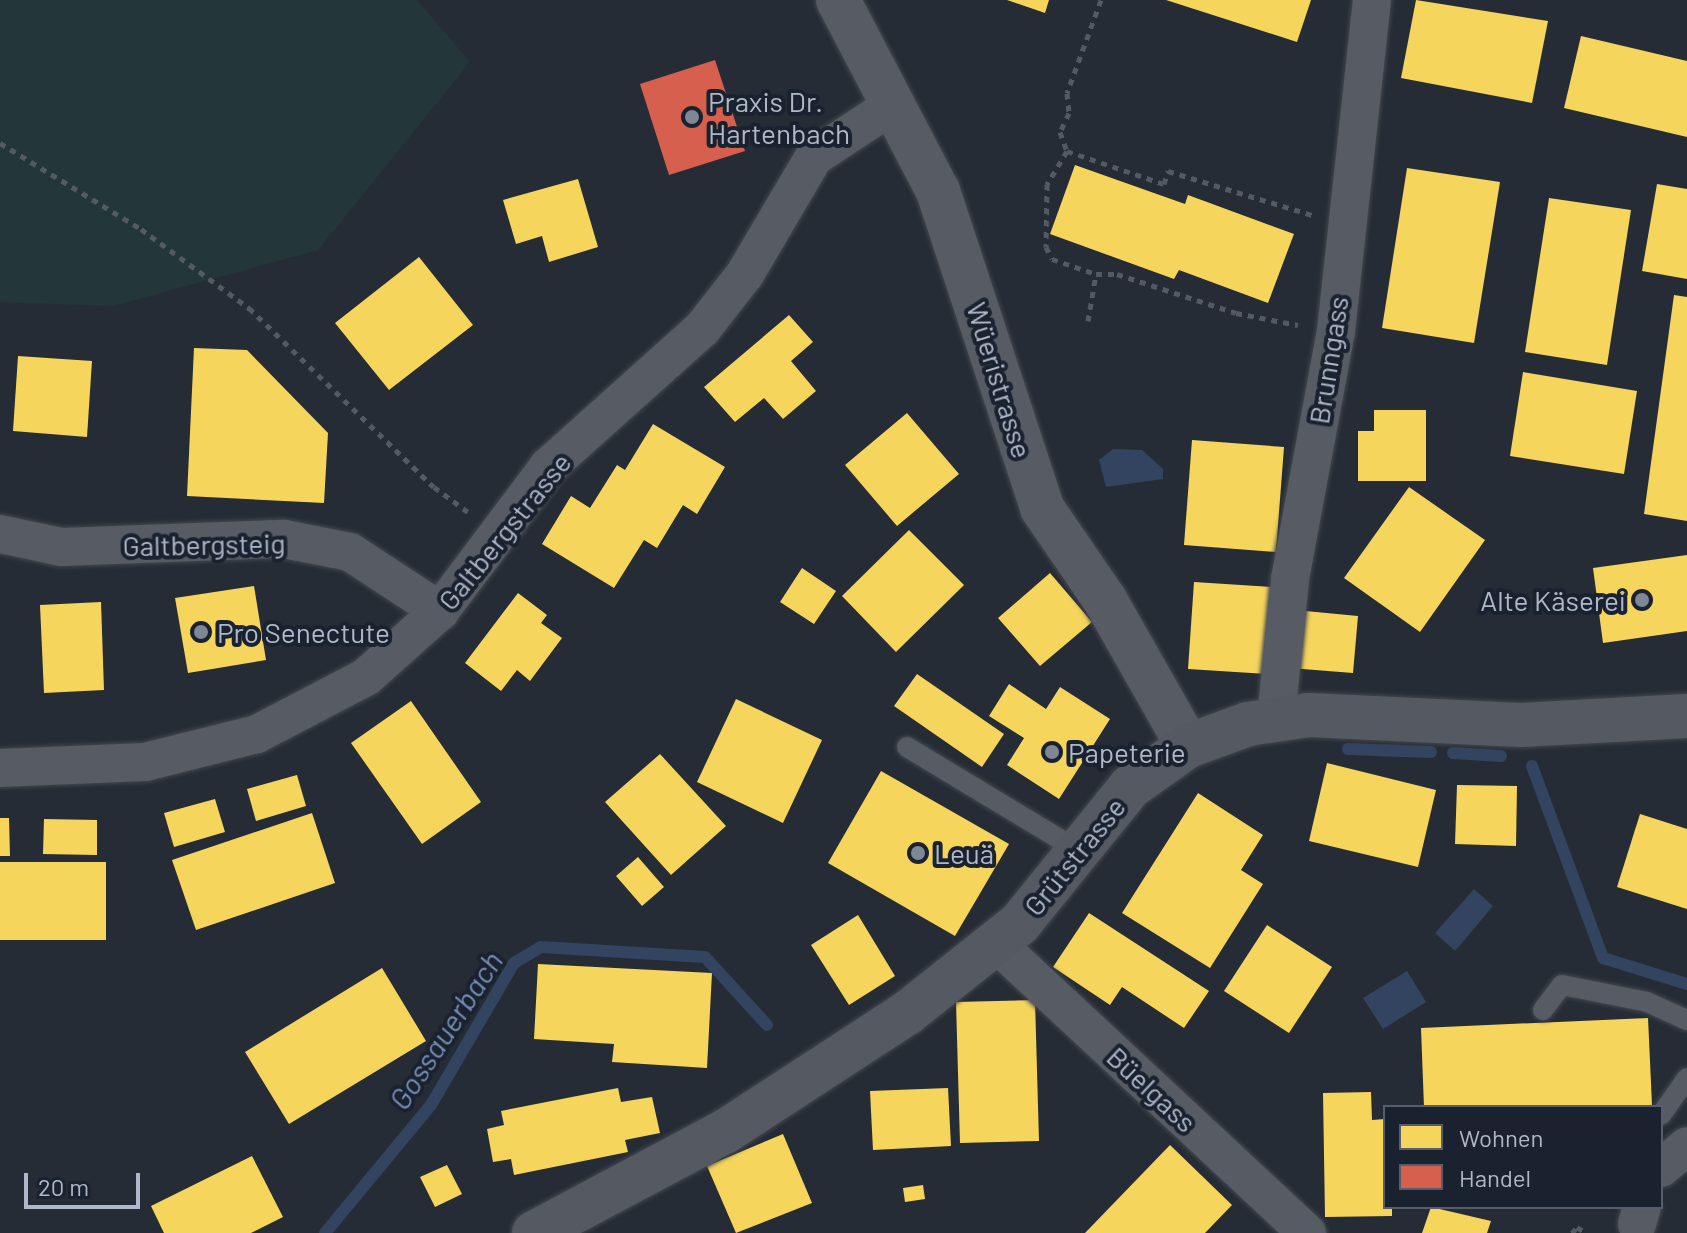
<!DOCTYPE html>
<html>
<head>
<meta charset="utf-8">
<style>
  body { margin:0 }
  #map { position:relative; width:1687px; height:1233px; overflow:hidden; background:#262c35; font-family:Barlow,sans-serif }
  div>[style] { position:absolute }
  .green>* { inset:0; background:#23373b }
  .water>* { inset:0; background:#324460 }
  .homes>* { inset:0; background:#f6d55c }
  .shops>* { inset:0; background:#d6604d }
  .stream>* { height:12px; margin:-6px; padding:0 6px; transform-origin:6px; border-radius:6px; background:#324460 }
  .path>* { height:5px; margin-top:-2.5px; transform-origin:0; background:repeating-linear-gradient(90deg,#545a61 0 6px,transparent 0 12px) }
  .roads { filter:drop-shadow(0 0 2px #42474e) drop-shadow(0 0 2px #42474e) }
  .service>* { height:20px; margin:-10px; padding:0 10px; transform-origin:10px; border-radius:10px; background:#565b64 }
  .minor>* { height:38px; margin:-19px; padding:0 19px; transform-origin:19px; border-radius:19px; background:#565b64 }
  .tertiary>* { height:44px; margin:-22px; padding:0 22px; transform-origin:22px; border-radius:22px; background:#565b64 }
  .secondary>* { height:44px; margin:-22px; padding:0 22px; transform-origin:22px; border-radius:22px; background:#555a62 }
  .dots>* { width:22px; height:22px; translate:-50% -50%; box-sizing:border-box; border:4px solid #1a2230; border-radius:50% }
  span { translate:-50% -50%; white-space:nowrap; text-align:center; line-height:1.15; -webkit-text-stroke:8px #1a2230; paint-order:stroke }
  .poi-label { font-size:28px; color:#afb8c8 }
  .left { translate:0 -50%; text-align:left }
  .right { translate:-100% -50%; text-align:right }
  .street-label { font-size:28px; color:#afb8c8 }
  .water-label { font-size:30px; color:#758db2; font-style:italic }
  .legend { position:absolute; left:1383px; top:1105px; width:280px; height:104px; box-sizing:border-box; background:#1a2230; border:2px solid #565e6d; margin:0; padding:10px 14px; list-style:none; font-size:24px; color:#afb8c8 }
  .legend li { display:flex; align-items:center; gap:16px; height:40px }
  .legend b { width:40px; border:2px solid #565e6d }
  .scale { position:absolute; left:24px; top:1173px; width:116px; height:36px; box-sizing:border-box; border:4px solid #afb8c8; border-top:0; padding-left:10px; font-size:24px; line-height:28px; white-space:nowrap; color:#afb8c8; -webkit-text-stroke:6px #1a2230; paint-order:stroke }
</style>
</head>
<body>
<div id="map">
  <div class="green">
    <i style="clip-path:polygon(0 0,417px 0,470px 62px,318px 250px,113px 306px,0 302px)"></i>
  </div>
  <div class="water">
    <i style="clip-path:polygon(1113px 449px,1142px 450px,1163px 469px,1163px 479px,1106px 487px,1099px 460px)"></i>
    <i style="clip-path:polygon(1474px 889px,1493px 906px,1455px 951px,1435px 933px)"></i>
    <i style="clip-path:polygon(1407px 971px,1426px 1002px,1383px 1029px,1363px 998px)"></i>
  </div>
  <div class="homes">
    <i style="clip-path:polygon(1007px 0,1049px 0,1045px 13px)"></i>
    <i style="clip-path:polygon(1166px 0,1311px 0,1297px 42px)"></i>
    <i style="clip-path:polygon(1416px 0,1548px 21px,1532px 103px,1401px 78px)"></i>
    <i style="clip-path:polygon(1581px 36px,1687px 61px,1687px 137px,1564px 108px)"></i>
    <i style="clip-path:polygon(1075px 165px,1185px 204px,1188px 195px,1294px 234px,1268px 303px,1179px 270px,1174px 279px,1050px 234px)"></i>
    <i style="clip-path:polygon(1407px 168px,1500px 182px,1474px 343px,1382px 328px)"></i>
    <i style="clip-path:polygon(578px 179px,598px 247px,549px 262px,542px 236px,516px 244px,503px 200px)"></i>
    <i style="clip-path:polygon(1657px 184px,1687px 189px,1687px 279px,1642px 271px)"></i>
    <i style="clip-path:polygon(1549px 198px,1631px 210px,1607px 365px,1525px 352px)"></i>
    <i style="clip-path:polygon(419px 257px,473px 325px,389px 390px,335px 323px)"></i>
    <i style="clip-path:polygon(1674px 295px,1687px 297px,1687px 521px,1644px 514px)"></i>
    <i style="clip-path:polygon(789px 315px,813px 342px,791px 361px,816px 391px,783px 419px,764px 398px,735px 422px,704px 387px)"></i>
    <i style="clip-path:polygon(194px 348px,247px 350px,328px 433px,324px 503px,187px 496px)"></i>
    <i style="clip-path:polygon(18px 356px,92px 361px,87px 437px,13px 431px)"></i>
    <i style="clip-path:polygon(1523px 372px,1637px 391px,1624px 474px,1510px 456px)"></i>
    <i style="clip-path:polygon(1374px 410px,1426px 410px,1426px 481px,1358px 481px,1358px 431px,1374px 431px)"></i>
    <i style="clip-path:polygon(907px 413px,959px 474px,897px 526px,845px 465px)"></i>
    <i style="clip-path:polygon(653px 424px,725px 467px,697px 514px,683px 505px,657px 548px,644px 540px,614px 588px,542px 544px,571px 496px,590px 508px,617px 465px,625px 470px)"></i>
    <i style="clip-path:polygon(1192px 440px,1284px 447px,1276px 552px,1184px 545px)"></i>
    <i style="clip-path:polygon(1409px 487px,1485px 540px,1420px 632px,1344px 578px)"></i>
    <i style="clip-path:polygon(909px 530px,964px 585px,896px 652px,842px 596px)"></i>
    <i style="clip-path:polygon(1687px 555px,1687px 631px,1603px 643px,1593px 568px)"></i>
    <i style="clip-path:polygon(802px 568px,836px 591px,814px 624px,780px 602px)"></i>
    <i style="clip-path:polygon(1050px 573px,1092px 622px,1040px 666px,998px 618px)"></i>
    <i style="clip-path:polygon(1194px 582px,1273px 587px,1267px 674px,1188px 669px)"></i>
    <i style="clip-path:polygon(254px 586px,266px 660px,188px 673px,175px 598px)"></i>
    <i style="clip-path:polygon(518px 593px,547px 615px,541px 623px,562px 638px,530px 681px,517px 670px,501px 691px,465px 663px)"></i>
    <i style="clip-path:polygon(101px 602px,104px 690px,44px 693px,40px 605px)"></i>
    <i style="clip-path:polygon(1295px 610px,1358px 616px,1353px 673px,1290px 668px)"></i>
    <i style="clip-path:polygon(917px 674px,1004px 734px,982px 767px,894px 706px)"></i>
    <i style="clip-path:polygon(1009px 684px,1046px 709px,1060px 687px,1110px 719px,1059px 799px,1007px 765px,1024px 738px,989px 716px)"></i>
    <i style="clip-path:polygon(736px 699px,822px 740px,783px 823px,697px 782px)"></i>
    <i style="clip-path:polygon(411px 701px,481px 802px,422px 844px,351px 743px)"></i>
    <i style="clip-path:polygon(660px 754px,726px 826px,671px 875px,605px 802px)"></i>
    <i style="clip-path:polygon(1327px 763px,1436px 790px,1418px 867px,1309px 841px)"></i>
    <i style="clip-path:polygon(881px 771px,1009px 844px,955px 936px,828px 863px)"></i>
    <i style="clip-path:polygon(297px 775px,306px 806px,256px 821px,247px 789px)"></i>
    <i style="clip-path:polygon(1457px 785px,1517px 786px,1516px 846px,1455px 844px)"></i>
    <i style="clip-path:polygon(1198px 793px,1263px 835px,1241px 870px,1263px 884px,1210px 968px,1122px 913px)"></i>
    <i style="clip-path:polygon(215px 799px,225px 832px,174px 847px,164px 813px)"></i>
    <i style="clip-path:polygon(312px 813px,335px 883px,196px 930px,172px 860px)"></i>
    <i style="clip-path:polygon(1640px 814px,1687px 829px,1687px 909px,1617px 887px)"></i>
    <i style="clip-path:polygon(0 818px,9px 818px,10px 856px,0 856px)"></i>
    <i style="clip-path:polygon(44px 819px,97px 820px,97px 855px,43px 854px)"></i>
    <i style="clip-path:polygon(638px 857px,664px 887px,642px 906px,616px 876px)"></i>
    <i style="clip-path:polygon(0 862px,106px 862px,106px 940px,0 940px)"></i>
    <i style="clip-path:polygon(1089px 913px,1209px 991px,1184px 1028px,1122px 987px,1110px 1005px,1053px 967px)"></i>
    <i style="clip-path:polygon(858px 915px,895px 976px,849px 1005px,811px 945px)"></i>
    <i style="clip-path:polygon(1267px 925px,1332px 967px,1289px 1033px,1224px 991px)"></i>
    <i style="clip-path:polygon(538px 964px,712px 973px,707px 1068px,612px 1062px,614px 1044px,534px 1039px)"></i>
    <i style="clip-path:polygon(382px 968px,426px 1041px,289px 1124px,245px 1052px)"></i>
    <i style="clip-path:polygon(1035px 1000px,1039px 1141px,960px 1143px,956px 1002px)"></i>
    <i style="clip-path:polygon(1648px 1018px,1652px 1105px,1424px 1107px,1421px 1028px)"></i>
    <i style="clip-path:polygon(618px 1088px,621px 1102px,652px 1097px,660px 1133px,625px 1140px,628px 1152px,514px 1175px,511px 1159px,493px 1162px,487px 1129px,504px 1125px,501px 1111px)"></i>
    <i style="clip-path:polygon(948px 1088px,951px 1146px,873px 1150px,870px 1091px)"></i>
    <i style="clip-path:polygon(1371px 1092px,1372px 1120px,1385px 1119px,1385px 1207px,1392px 1207px,1392px 1216px,1325px 1217px,1323px 1093px)"></i>
    <i style="clip-path:polygon(783px 1134px,812px 1203px,736px 1233px,707px 1166px)"></i>
    <i style="clip-path:polygon(1170px 1145px,1232px 1205px,1205px 1233px,1085px 1233px)"></i>
    <i style="clip-path:polygon(252px 1156px,283px 1217px,251px 1233px,164px 1233px,151px 1206px)"></i>
    <i style="clip-path:polygon(447px 1165px,462px 1194px,435px 1207px,420px 1177px)"></i>
    <i style="clip-path:polygon(923px 1185px,925px 1199px,905px 1202px,903px 1188px)"></i>
    <i style="clip-path:polygon(1431px 1207px,1491px 1221px,1487px 1233px,1422px 1233px)"></i>
  </div>
  <div class="shops">
    <i style="clip-path:polygon(715px 60px,745px 151px,669px 175px,640px 84px)"></i>
  </div>
  <div class="stream">
    <i style="left:1348px;top:749px;width:83px;rotate:2.1deg"></i>
    <i style="left:1453px;top:753px;width:48px;rotate:3.6deg"></i>
    <i style="left:1532px;top:766px;width:205px;rotate:69.7deg"></i>
    <i style="left:1603px;top:958px;width:88px;rotate:17.2deg"></i>
    <i style="left:325px;top:1233px;width:166px;rotate:-50.4deg"></i>
    <i style="left:431px;top:1105px;width:164px;rotate:-59.7deg"></i>
    <i style="left:514px;top:963px;width:31px;rotate:-31deg"></i>
    <i style="left:541px;top:947px;width:164px;rotate:3.5deg"></i>
    <i style="left:705px;top:957px;width:92px;rotate:47.6deg"></i>
  </div>
  <div class="path">
    <i style="left:1101px;top:0;width:99px;rotate:110.1deg"></i>
    <i style="left:1067px;top:93px;width:20px;rotate:84deg"></i>
    <i style="left:1069px;top:113px;width:21px;rotate:115deg"></i>
    <i style="left:1060px;top:132px;width:20px;rotate:70deg"></i>
    <i style="left:1067px;top:151px;width:102px;rotate:18.8deg"></i>
    <i style="left:1164px;top:184px;width:14px;rotate:-73deg"></i>
    <i style="left:1168px;top:171px;width:151px;rotate:17deg"></i>
    <i style="left:0;top:143px;width:165px;rotate:31.4deg"></i>
    <i style="left:141px;top:229px;width:134px;rotate:36.2deg"></i>
    <i style="left:249px;top:308px;width:257px;rotate:44.1deg"></i>
    <i style="left:434px;top:487px;width:42px;rotate:36.3deg"></i>
    <i style="left:1067px;top:151px;width:39px;rotate:121deg"></i>
    <i style="left:1047px;top:184px;width:63px;rotate:90.9deg"></i>
    <i style="left:1046px;top:247px;width:13px;rotate:63deg"></i>
    <i style="left:1052px;top:259px;width:46px;rotate:18.8deg"></i>
    <i style="left:1096px;top:274px;width:21px"></i>
    <i style="left:1117px;top:274px;width:125px;rotate:18.1deg"></i>
    <i style="left:1236px;top:313px;width:63px;rotate:11deg"></i>
    <i style="left:1088px;top:321px;width:48px;rotate:-80.3deg"></i>
    <i style="left:1572px;top:1233px;width:8px;rotate:-50deg"></i>
    <i style="left:1577px;top:1227px;width:7px;rotate:34deg"></i>
  </div>
  <div class="roads">
    <div class="service">
      <i style="left:907px;top:747px;width:200px;rotate:31.1deg"></i>
      <i style="left:1543px;top:1010px;width:31px;rotate:-53deg"></i>
      <i style="left:1562px;top:985px;width:87px;rotate:11.3deg"></i>
      <i style="left:1647px;top:1002px;width:44px;rotate:24.2deg"></i>
      <i style="left:1661px;top:1115px;width:45px;rotate:-54.9deg"></i>
    </div>
    <div class="minor">
      <i style="left:0;top:534px;width:62px;rotate:12deg"></i>
      <i style="left:61px;top:547px;width:223px;rotate:-2.1deg"></i>
      <i style="left:284px;top:539px;width:67px;rotate:11.1deg"></i>
      <i style="left:350px;top:552px;width:108px;rotate:33.2deg"></i>
      <i style="left:1276px;top:718px;width:140px;rotate:-84.2deg"></i>
      <i style="left:1290px;top:579px;width:252px;rotate:-79.5deg"></i>
      <i style="left:1336px;top:331px;width:333px;rotate:-83.8deg"></i>
      <i style="left:0;top:768px;width:145px;rotate:-2.4deg"></i>
      <i style="left:145px;top:762px;width:115px;rotate:-14deg"></i>
      <i style="left:257px;top:734px;width:123px;rotate:-27.6deg"></i>
      <i style="left:366px;top:677px;width:99px;rotate:-41.7deg"></i>
      <i style="left:440px;top:611px;width:180px;rotate:-53.1deg"></i>
      <i style="left:548px;top:467px;width:207px;rotate:-41.9deg"></i>
      <i style="left:702px;top:329px;width:70px;rotate:-52deg"></i>
      <i style="left:745px;top:274px;width:136px;rotate:-59.5deg"></i>
      <i style="left:814px;top:157px;width:95px;rotate:-33.4deg"></i>
      <i style="left:997px;top:944px;width:424px;rotate:43deg"></i>
      <i style="left:1661px;top:1168px;width:34px;rotate:-40deg"></i>
      <i style="left:1637px;top:1224px;width:18px;rotate:-74deg"></i>
    </div>
    <div class="tertiary">
      <i style="left:838px;top:0;width:216px;rotate:62.4deg"></i>
      <i style="left:938px;top:191px;width:334px;rotate:71.8deg"></i>
      <i style="left:1042px;top:508px;width:112px;rotate:55.6deg"></i>
      <i style="left:1105px;top:600px;width:168px;rotate:60.4deg"></i>
    </div>
    <div class="secondary">
      <i style="left:534px;top:1233px;width:217px;rotate:-28deg"></i>
      <i style="left:726px;top:1131px;width:216px;rotate:-33.1deg"></i>
      <i style="left:907px;top:1013px;width:144px;rotate:-38.5deg"></i>
      <i style="left:1020px;top:923px;width:175px;rotate:-51deg"></i>
      <i style="left:1130px;top:787px;width:71px;rotate:-35.3deg"></i>
      <i style="left:1188px;top:746px;width:64px;rotate:-20.1deg"></i>
      <i style="left:1248px;top:724px;width:62px;rotate:-8.4deg"></i>
      <i style="left:1309px;top:715px;width:212px;rotate:2.7deg"></i>
      <i style="left:1521px;top:725px;width:166px;rotate:-3.1deg"></i>
    </div>
  </div>
  <div class="dots">
    <i style="left:692px;top:117px;background:#7f8795"></i>
    <i style="left:1642px;top:600px;background:#7f8795"></i>
    <i style="left:201px;top:632px;background:#7f8795"></i>
    <i style="left:1052px;top:752px;background:#7f8795"></i>
    <i style="left:918px;top:853px;background:#7f8795"></i>
  </div>
  <div class="poi-label">
    <span class="left" style="left:708px;top:117px">Praxis Dr.<br>Hartenbach</span>
    <span class="right" style="left:1626px;top:600px">Alte Käserei</span>
    <span class="left" style="left:217px;top:632px">Pro Senectute</span>
    <span class="left" style="left:1068px;top:752px">Papeterie</span>
    <span class="left" style="left:934px;top:853px">Leuä</span>
  </div>
  <div class="street-label">
    <span style="left:1328px;top:360px;rotate:-81deg">Brunngass</span>
    <span style="left:1000px;top:380px;rotate:73deg">Wüeristrasse</span>
    <span style="left:504px;top:531px;rotate:-51deg">Galtbergstrasse</span>
    <span style="left:204px;top:544px;rotate:-1deg">Galtbergsteig</span>
    <span style="left:1074px;top:856px;rotate:-51deg">Grütstrasse</span>
    <span style="left:1152px;top:1089px;rotate:43deg">Büelgass</span>
  </div>
  <div class="water-label">
    <span style="left:445px;top:1030px;rotate:-57deg">Gossauerbach</span>
  </div>
  <ul class="legend">
  <li><b style="height:22px;background:#f6d55c"></b>Wohnen</li>
  <li><b style="height:22px;background:#d6604d"></b>Handel</li>
  </ul>
  <div class="scale">20 m</div>
</div>
</body>
</html>
